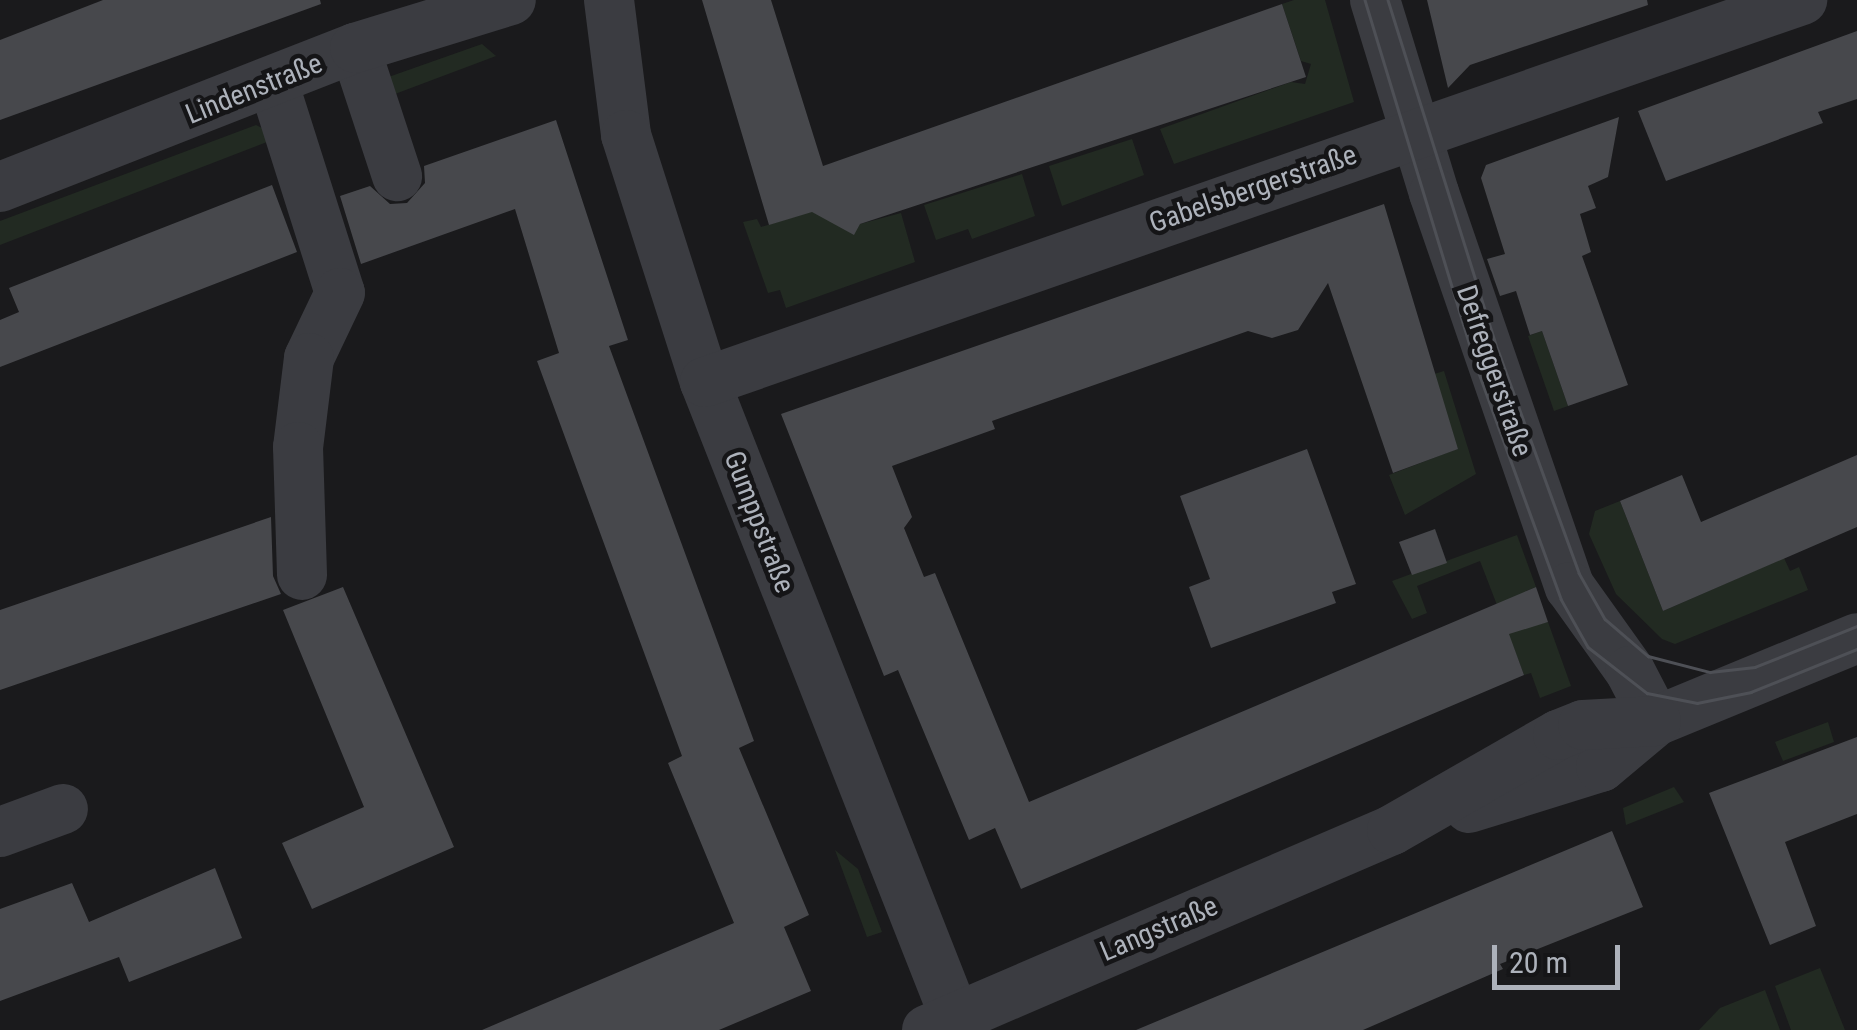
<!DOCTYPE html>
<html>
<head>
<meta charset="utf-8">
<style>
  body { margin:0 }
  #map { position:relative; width:1857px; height:1030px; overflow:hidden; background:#1a1a1c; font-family:"Roboto Condensed",sans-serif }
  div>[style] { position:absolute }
  .green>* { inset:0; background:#222a22 }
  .building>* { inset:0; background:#47484c }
  .minor>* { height:50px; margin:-25px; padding:0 25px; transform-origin:25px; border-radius:25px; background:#3b3c41 }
  .tram>* { height:2.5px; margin:-1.25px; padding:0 1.25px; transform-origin:1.25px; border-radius:1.25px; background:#4e5056 }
  span { translate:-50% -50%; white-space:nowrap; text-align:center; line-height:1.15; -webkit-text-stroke:9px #151517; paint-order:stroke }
  .street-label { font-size:28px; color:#adb2bb }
  .scale { position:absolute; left:1492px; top:945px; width:128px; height:45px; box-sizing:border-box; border:5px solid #adb2bb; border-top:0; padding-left:12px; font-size:30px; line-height:35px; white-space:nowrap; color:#adb2bb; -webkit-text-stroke:8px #151517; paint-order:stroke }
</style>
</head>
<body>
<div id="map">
  <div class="green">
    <i style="clip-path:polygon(1294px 0,1325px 0,1354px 102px,1174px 164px,1160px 129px,1291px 82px,1305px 84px,1311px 64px,1301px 61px,1282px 4px)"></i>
    <i style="clip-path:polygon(482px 44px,496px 56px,379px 100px,380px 80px)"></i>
    <i style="clip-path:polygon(256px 125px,280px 137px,0 245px,0 221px)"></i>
    <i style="clip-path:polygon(1132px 139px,1144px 175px,1062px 206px,1049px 166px)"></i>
    <i style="clip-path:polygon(1022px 174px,1035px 216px,972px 239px,968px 229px,936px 240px,924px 205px)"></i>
    <i style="clip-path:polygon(833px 205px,860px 224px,901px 213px,915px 262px,786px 308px,780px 290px,768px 293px,743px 222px,757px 219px,761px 227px)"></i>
    <i style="clip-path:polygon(1542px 331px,1568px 406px,1554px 411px,1528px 336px)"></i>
    <i style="clip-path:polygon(1444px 371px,1476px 474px,1405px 515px,1389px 475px,1457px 449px,1431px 375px)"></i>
    <i style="clip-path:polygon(1620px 501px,1663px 611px,1784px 558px,1790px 571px,1799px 567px,1808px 590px,1675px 644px,1662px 639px,1616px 594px,1589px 534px,1595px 511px)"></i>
    <i style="clip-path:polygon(1517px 535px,1536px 587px,1526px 591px,1536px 625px,1548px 622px,1571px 686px,1540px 698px,1531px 673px,1524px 675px,1480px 561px,1417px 586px,1427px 613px,1412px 619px,1392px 581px)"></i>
    <i style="clip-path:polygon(1828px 722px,1834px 742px,1783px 761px,1775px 742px)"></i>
    <i style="clip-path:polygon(1674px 787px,1684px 802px,1626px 825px,1623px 808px)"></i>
    <i style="clip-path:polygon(835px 850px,858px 869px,882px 932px,867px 937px)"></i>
    <i style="clip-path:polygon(1820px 968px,1845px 1030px,1791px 1030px,1775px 986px)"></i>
    <i style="clip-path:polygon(1765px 990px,1780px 1030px,1699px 1030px,1720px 1008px)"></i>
  </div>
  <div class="building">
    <i style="clip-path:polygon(103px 0,320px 0,321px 4px,0 120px,0 40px)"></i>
    <i style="clip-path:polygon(702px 0,771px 0,823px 166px,1282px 4px,1306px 77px,860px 224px,854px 235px,812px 212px,769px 225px)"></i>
    <i style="clip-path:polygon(1427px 0,1647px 0,1648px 5px,1470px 65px,1448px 88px)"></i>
    <i style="clip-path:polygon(1857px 31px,1857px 99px,1818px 112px,1823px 123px,1666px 181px,1638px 111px)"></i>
    <i style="clip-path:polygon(1619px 117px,1608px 177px,1588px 186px,1596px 208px,1580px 214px,1591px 252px,1582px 256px,1628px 385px,1568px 406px,1542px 331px,1530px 335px,1516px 291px,1500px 296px,1487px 259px,1505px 254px,1481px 178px,1486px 165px)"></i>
    <i style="clip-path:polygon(556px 120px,628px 340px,609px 346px,754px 741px,739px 748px,809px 915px,784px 927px,811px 991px,719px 1030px,482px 1030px,734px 923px,668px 763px,682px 756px,537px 361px,559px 353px,515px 209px,361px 264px,340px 196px,370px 186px,390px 204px,407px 203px,425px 183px,424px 166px)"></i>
    <i style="clip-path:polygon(272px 185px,297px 252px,0 367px,0 320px,19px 312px,9px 288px)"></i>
    <i style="clip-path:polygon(1384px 204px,1458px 449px,1393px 473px,1328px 283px,1298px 330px,1272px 338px,1248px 331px,992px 421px,995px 429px,892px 466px,912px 517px,904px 528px,924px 577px,935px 573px,1029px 802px,1536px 587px,1548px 622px,1509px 634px,1524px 675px,1021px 889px,995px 828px,969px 840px,898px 670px,884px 676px,781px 414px)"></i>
    <i style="clip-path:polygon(1307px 449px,1356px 584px,1332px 592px,1336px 603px,1211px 648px,1189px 587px,1210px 579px,1180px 496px)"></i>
    <i style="clip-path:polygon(1857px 455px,1857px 527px,1663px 611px,1620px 501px,1682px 475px,1701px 522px)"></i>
    <i style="clip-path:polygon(271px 517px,273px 576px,281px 594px,0 690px,0 610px)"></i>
    <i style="clip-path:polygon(1435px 529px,1447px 563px,1412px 575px,1399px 542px)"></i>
    <i style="clip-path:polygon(343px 587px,454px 847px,312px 909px,282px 843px,364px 807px,283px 610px)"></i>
    <i style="clip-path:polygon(1857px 737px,1857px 814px,1785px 842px,1816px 926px,1770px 945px,1709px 793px)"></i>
    <i style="clip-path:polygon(1612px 831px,1643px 907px,1500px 964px,1503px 969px,1363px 1030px,1136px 1030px)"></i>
    <i style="clip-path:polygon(215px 868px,242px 938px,129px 982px,119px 957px,0 1001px,0 909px,72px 883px,89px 922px)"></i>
  </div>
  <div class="minor">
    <i style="left:609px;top:0;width:136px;rotate:82.8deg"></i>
    <i style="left:626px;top:135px;width:259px;rotate:72.3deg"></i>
    <i style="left:705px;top:382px;width:696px;rotate:68.52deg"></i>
    <i style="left:1375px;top:0;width:202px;rotate:73deg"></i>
    <i style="left:1434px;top:193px;width:417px;rotate:71deg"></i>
    <i style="left:1570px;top:587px;width:103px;rotate:54.5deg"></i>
    <i style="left:1630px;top:671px;width:56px;rotate:62.5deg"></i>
    <i style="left:355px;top:48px;width:135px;rotate:71.8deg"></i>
    <i style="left:273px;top:82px;width:221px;rotate:72.4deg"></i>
    <i style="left:340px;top:293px;width:72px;rotate:115.5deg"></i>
    <i style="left:309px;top:358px;width:90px;rotate:97deg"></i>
    <i style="left:298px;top:447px;width:128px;rotate:88.2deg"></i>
    <i style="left:0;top:187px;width:381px;rotate:-21.4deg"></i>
    <i style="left:355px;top:48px;width:163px;rotate:-17.1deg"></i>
    <i style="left:705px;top:382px;width:1162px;rotate:-19.2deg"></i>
    <i style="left:1469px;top:808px;width:138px;rotate:-17.3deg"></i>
    <i style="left:1601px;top:767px;width:72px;rotate:-39.9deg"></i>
    <i style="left:1656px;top:721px;width:217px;rotate:-22.4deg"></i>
    <i style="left:0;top:832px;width:67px;rotate:-20.1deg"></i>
    <i style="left:927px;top:1030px;width:506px;rotate:-23.27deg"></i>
    <i style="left:1392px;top:830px;width:191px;rotate:-29.8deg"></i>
    <i style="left:1558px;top:735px;width:27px;rotate:-22deg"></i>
    <i style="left:1583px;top:725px;width:73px;rotate:-3.1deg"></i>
  </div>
  <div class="tram">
    <i style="left:1365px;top:0;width:382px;rotate:73.1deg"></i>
    <i style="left:1476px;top:365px;width:249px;rotate:70deg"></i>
    <i style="left:1561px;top:599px;width:55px;rotate:60.6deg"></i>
    <i style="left:1588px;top:647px;width:75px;rotate:37.9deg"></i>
    <i style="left:1647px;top:693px;width:51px;rotate:11.3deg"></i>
    <i style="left:1697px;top:703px;width:55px;rotate:-11.5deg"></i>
    <i style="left:1751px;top:692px;width:114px;rotate:-22.1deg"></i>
    <i style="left:1388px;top:0;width:367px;rotate:72.6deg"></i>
    <i style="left:1498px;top:350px;width:237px;rotate:70deg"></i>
    <i style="left:1579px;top:573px;width:53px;rotate:60.5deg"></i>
    <i style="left:1605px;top:619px;width:57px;rotate:40.7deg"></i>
    <i style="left:1648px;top:656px;width:64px;rotate:14.5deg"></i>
    <i style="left:1710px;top:672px;width:45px;rotate:-6.3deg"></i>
    <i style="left:1755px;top:667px;width:110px;rotate:-21.9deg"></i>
  </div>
  <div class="street-label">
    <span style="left:254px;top:89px;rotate:-22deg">Lindenstraße</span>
    <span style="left:1253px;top:189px;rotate:-19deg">Gabelsbergerstraße</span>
    <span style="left:1494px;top:371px;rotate:71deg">Defreggerstraße</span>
    <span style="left:759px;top:522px;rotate:69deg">Gumppstraße</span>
    <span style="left:1159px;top:929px;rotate:-23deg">Langstraße</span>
  </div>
  <div class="scale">20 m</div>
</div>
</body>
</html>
